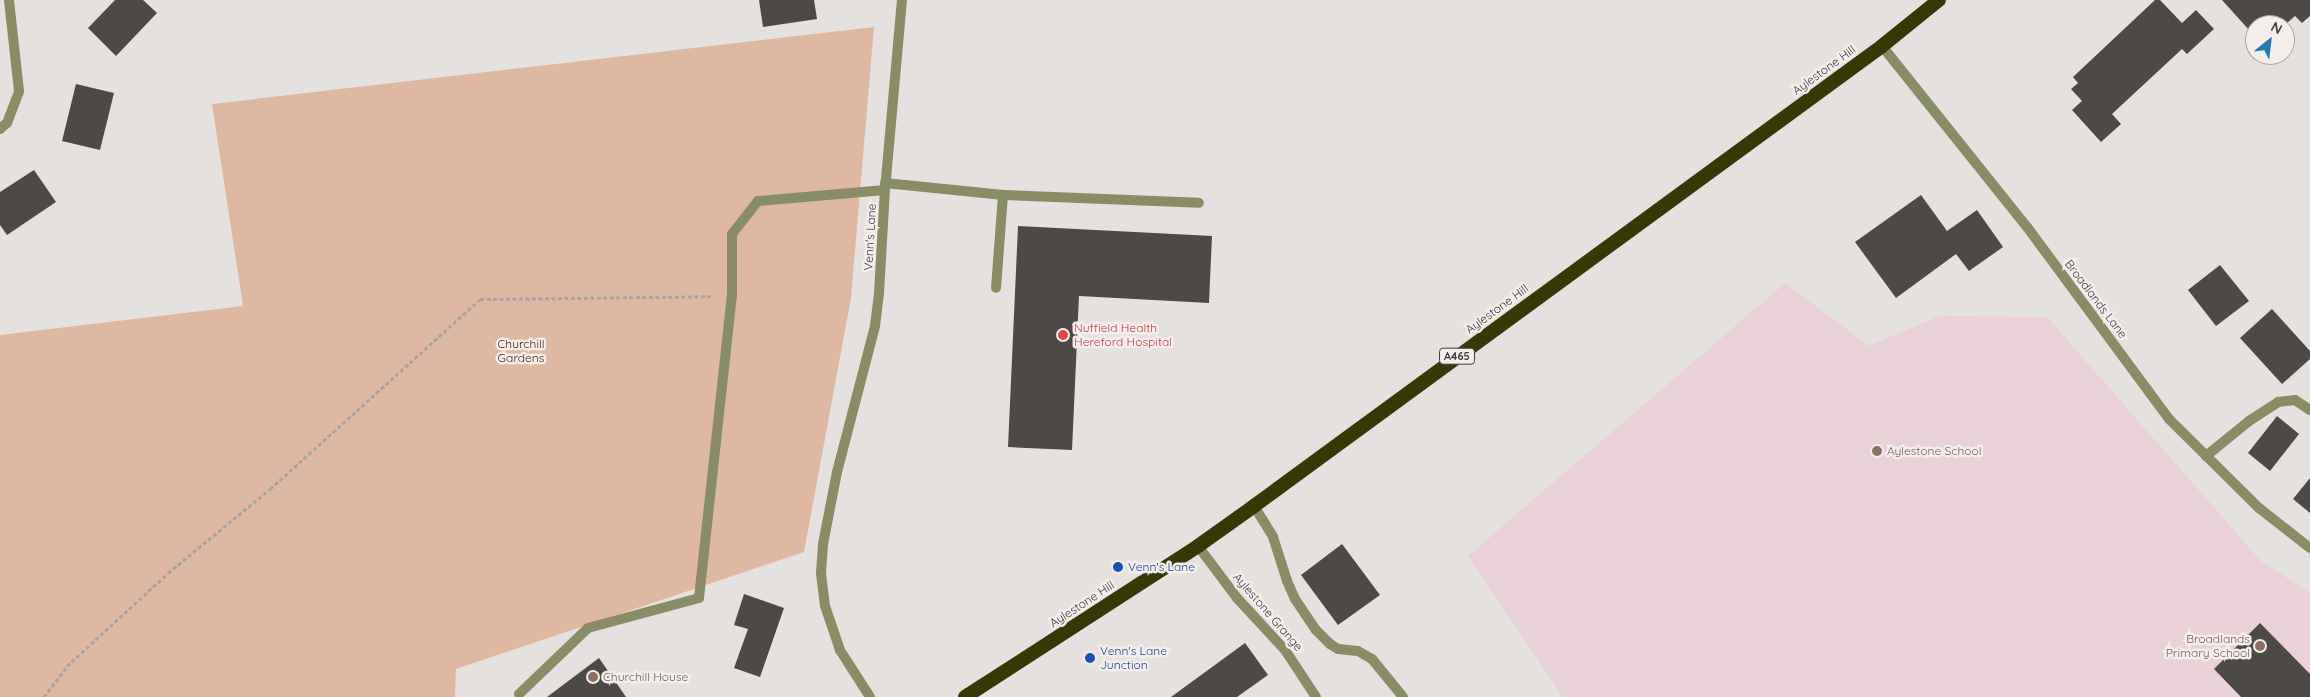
<!DOCTYPE html>
<html>
<head>
<meta charset="utf-8">
<style>
  body { margin:0 }
  #map { position:relative; width:2310px; height:697px; overflow:hidden; background:#e5e1df; font-family:Quicksand,sans-serif }
  div>[style] { position:absolute }
  .education>* { inset:0; background:#ead1d8 }
  .green>* { inset:0; background:#dfb8a2 }
  .building>* { inset:0; background:#4c4947 }
  .path>* { height:3px; margin-top:-1.5px; transform-origin:0; background:repeating-linear-gradient(90deg,#a7a4a2 0 4px,transparent 0 6.5px) }
  .service>* { height:10px; margin:-5px; padding:0 5px; transform-origin:5px; border-radius:5px; background:#898d65 }
  .minor>* { height:10px; margin:-5px; padding:0 5px; transform-origin:5px; border-radius:5px; background:#898d65 }
  .tertiary>* { height:10px; margin:-5px; padding:0 5px; transform-origin:5px; border-radius:5px; background:#898d65 }
  .trunk>* { height:14px; margin:-7px; padding:0 7px; transform-origin:7px; border-radius:7px; background:#363806 }
  .dots>* { width:14px; height:14px; translate:-50% -50%; box-sizing:border-box; border:2px solid #f3eeec; border-radius:50% }
  span { translate:-50% -50%; white-space:nowrap; text-align:center; line-height:1.15; -webkit-text-stroke:5px #f3eeec; paint-order:stroke }
  .shield-label span { padding:1px 4px; background:#f3eeec; border:1px solid; border-radius:4px; -webkit-text-stroke-width:0 }
  .shield-label { font-size:11px; color:#3d3c3b; font-weight:700 }
  .street-label { font-size:12px; color:#3d3c3b }
  .health-label { font-size:12px; color:#be3a42 }
  .left { translate:0 -50%; text-align:left }
  .park-label { font-size:12px; color:#4d2202 }
  .education-label { font-size:12px; color:#785e54 }
  .right { translate:-100% -50%; text-align:right }
  .transit-label { font-size:12px; color:#164399 }
  .north { position:absolute; left:2245px; top:15px; width:50px; height:50px; box-sizing:border-box; background:#f3eeec; border:1px solid #aaa7a5; border-radius:50%; rotate:29deg; font-size:14px; font-weight:700; line-height:20px; text-align:center; color:#3d3c3b }
  .north::after { content:''; display:block; margin:auto; width:18px; height:22px; background:#257cab; clip-path:polygon(50% 0,100% 100%,50% 72%,0 100%) }
</style>
</head>
<body>
<div id="map">
  <div class="education">
    <i style="clip-path:polygon(1785px 283px,1869px 346px,1940px 316px,2047px 317px,2260px 560px,2310px 593px,2310px 697px,1563px 697px,1468px 556px)"></i>
  </div>
  <div class="green">
    <i style="clip-path:polygon(874px 27px,851px 298px,804px 552px,456px 669px,455px 697px,0 697px,0 335px,243px 306px,212px 104px)"></i>
  </div>
  <div class="building">
    <i style="clip-path:polygon(115px 0,143px 0,157px 13px,116px 56px,88px 28px)"></i>
    <i style="clip-path:polygon(759px 0,814px 0,817px 19px,763px 27px)"></i>
    <i style="clip-path:polygon(2155px 0,2160px 0,2182px 23px,2196px 10px,2214px 29px,2187px 54px,2182px 49px,2112px 114px,2121px 124px,2101px 142px,2072px 110px,2082px 101px,2071px 89px,2078px 83px,2073px 77px)"></i>
    <i style="clip-path:polygon(2222px 0,2310px 0,2310px 16px,2302px 23px,2295px 16px,2285px 25px,2258px 24px,2250px 31px)"></i>
    <i style="clip-path:polygon(76px 84px,114px 93px,100px 150px,62px 141px)"></i>
    <i style="clip-path:polygon(34px 170px,56px 202px,7px 235px,0 225px,0 192px)"></i>
    <i style="clip-path:polygon(1921px 195px,1947px 231px,1977px 210px,2003px 247px,1969px 271px,1956px 254px,1896px 298px,1855px 242px)"></i>
    <i style="clip-path:polygon(1018px 226px,1212px 236px,1209px 303px,1079px 296px,1072px 450px,1008px 447px)"></i>
    <i style="clip-path:polygon(2220px 265px,2249px 301px,2216px 326px,2188px 290px)"></i>
    <i style="clip-path:polygon(2272px 309px,2310px 351px,2310px 359px,2282px 384px,2240px 338px)"></i>
    <i style="clip-path:polygon(2277px 416px,2299px 434px,2270px 471px,2248px 453px)"></i>
    <i style="clip-path:polygon(2310px 478px,2310px 513px,2293px 499px)"></i>
    <i style="clip-path:polygon(1342px 544px,1380px 595px,1338px 625px,1301px 575px)"></i>
    <i style="clip-path:polygon(744px 594px,784px 608px,760px 677px,734px 668px,748px 629px,734px 625px)"></i>
    <i style="clip-path:polygon(2260px 623px,2310px 674px,2310px 697px,2241px 697px,2214px 669px)"></i>
    <i style="clip-path:polygon(1245px 643px,1268px 675px,1237px 697px,1171px 697px)"></i>
    <i style="clip-path:polygon(599px 658px,626px 697px,547px 697px)"></i>
  </div>
  <div class="path">
    <i style="left:44px;top:697px;width:39px;rotate:-53deg"></i>
    <i style="left:67px;top:666px;width:137px;rotate:-42.6deg"></i>
    <i style="left:168px;top:573px;width:132px;rotate:-39.5deg"></i>
    <i style="left:270px;top:489px;width:283px;rotate:-42.1deg"></i>
    <i style="left:480px;top:299px;width:231px;rotate:-0.7deg"></i>
  </div>
  <div class="service">
    <i style="left:885px;top:183px;width:119px;rotate:5.8deg"></i>
    <i style="left:1003px;top:195px;width:93px;rotate:94.3deg"></i>
    <i style="left:1003px;top:195px;width:196px;rotate:2.3deg"></i>
    <i style="left:2206px;top:456px;width:55px;rotate:-39.1deg"></i>
    <i style="left:2249px;top:421px;width:35px;rotate:-33deg"></i>
    <i style="left:2278px;top:402px;width:17px;rotate:-7deg"></i>
    <i style="left:2295px;top:400px;width:18px;rotate:34deg"></i>
    <i style="left:1254px;top:506px;width:36px;rotate:58deg"></i>
    <i style="left:1273px;top:537px;width:46px;rotate:72.3deg"></i>
    <i style="left:1287px;top:581px;width:20px;rotate:66deg"></i>
    <i style="left:1295px;top:599px;width:37px;rotate:56deg"></i>
    <i style="left:1316px;top:630px;width:20px;rotate:45deg"></i>
    <i style="left:1330px;top:644px;width:9px;rotate:32deg"></i>
    <i style="left:1338px;top:649px;width:20px;rotate:6deg"></i>
    <i style="left:1358px;top:651px;width:16px;rotate:30deg"></i>
    <i style="left:1372px;top:659px;width:49px;rotate:50.8deg"></i>
    <i style="left:519px;top:694px;width:95px;rotate:-43.7deg"></i>
    <i style="left:588px;top:628px;width:115px;rotate:-15.1deg"></i>
    <i style="left:699px;top:598px;width:304px;rotate:-83.8deg"></i>
    <i style="left:732px;top:296px;width:62px;rotate:-90deg"></i>
    <i style="left:732px;top:234px;width:42px;rotate:-51.8deg"></i>
    <i style="left:758px;top:201px;width:127px;rotate:-5deg"></i>
  </div>
  <div class="minor">
    <i style="left:1882px;top:46px;width:232px;rotate:51.3deg"></i>
    <i style="left:2027px;top:227px;width:239px;rotate:53.5deg"></i>
    <i style="left:2169px;top:419px;width:127px;rotate:44.7deg"></i>
    <i style="left:2259px;top:508px;width:65px;rotate:38.1deg"></i>
    <i style="left:0;top:129px;width:9px;rotate:-41deg"></i>
    <i style="left:7px;top:123px;width:34px;rotate:-69deg"></i>
    <i style="left:19px;top:91px;width:92px;rotate:-96.3deg"></i>
    <i style="left:1198px;top:546px;width:65px;rotate:53.1deg"></i>
    <i style="left:1237px;top:598px;width:71px;rotate:47.3deg"></i>
    <i style="left:1285px;top:650px;width:56px;rotate:56.6deg"></i>
  </div>
  <div class="tertiary">
    <i style="left:870px;top:697px;width:56px;rotate:-122.6deg"></i>
    <i style="left:840px;top:650px;width:46px;rotate:-108.8deg"></i>
    <i style="left:825px;top:606px;width:33px;rotate:-97deg"></i>
    <i style="left:821px;top:573px;width:29px;rotate:-86deg"></i>
    <i style="left:823px;top:544px;width:73px;rotate:-79deg"></i>
    <i style="left:837px;top:472px;width:151px;rotate:-75.4deg"></i>
    <i style="left:875px;top:326px;width:33px;rotate:-83deg"></i>
    <i style="left:879px;top:293px;width:103px;rotate:-86.7deg"></i>
    <i style="left:885px;top:190px;width:191px;rotate:-84.9deg"></i>
  </div>
  <div class="trunk">
    <i style="left:965px;top:697px;width:278px;rotate:-32.9deg"></i>
    <i style="left:1198px;top:546px;width:69px;rotate:-35.5deg"></i>
    <i style="left:1254px;top:506px;width:778px;rotate:-36.22deg"></i>
    <i style="left:1882px;top:46px;width:73px;rotate:-38.9deg"></i>
  </div>
  <div class="dots">
    <i style="left:1063px;top:335px;background:#e0444e"></i>
    <i style="left:1877px;top:451px;background:#8d6e63"></i>
    <i style="left:1118px;top:567px;background:#1a4fb4"></i>
    <i style="left:2260px;top:646px;background:#8d6e63"></i>
    <i style="left:1090px;top:658px;background:#1a4fb4"></i>
    <i style="left:593px;top:677px;background:#8d6e63"></i>
  </div>
  <div class="shield-label">
    <span style="left:1457px;top:356px">A465</span>
  </div>
  <div class="street-label">
    <span style="left:1824px;top:70px;rotate:-36deg">Aylestone Hill</span>
    <span style="left:870px;top:237px;rotate:-87deg">Venn's Lane</span>
    <span style="left:2096px;top:299px;rotate:53deg">Broadlands Lane</span>
    <span style="left:1497px;top:309px;rotate:-36deg">Aylestone Hill</span>
    <span style="left:1082px;top:604px;rotate:-33deg">Aylestone Hill</span>
    <span style="left:1268px;top:612px;rotate:49deg">Aylestone Grange</span>
  </div>
  <div class="health-label">
    <span class="left" style="left:1074px;top:335px">Nuffield Health<br>Hereford Hospital</span>
  </div>
  <div class="park-label">
    <span style="left:521px;top:351px">Churchill<br>Gardens</span>
  </div>
  <div class="education-label">
    <span class="left" style="left:1887px;top:451px">Aylestone School</span>
    <span class="right" style="left:2250px;top:646px">Broadlands<br>Primary School</span>
    <span class="left" style="left:603px;top:677px">Churchill House</span>
  </div>
  <div class="transit-label">
    <span class="left" style="left:1128px;top:567px">Venn's Lane</span>
    <span class="left" style="left:1100px;top:658px">Venn's Lane<br>Junction</span>
  </div>
  <div class="north">N</div>
</div>
</body>
</html>
